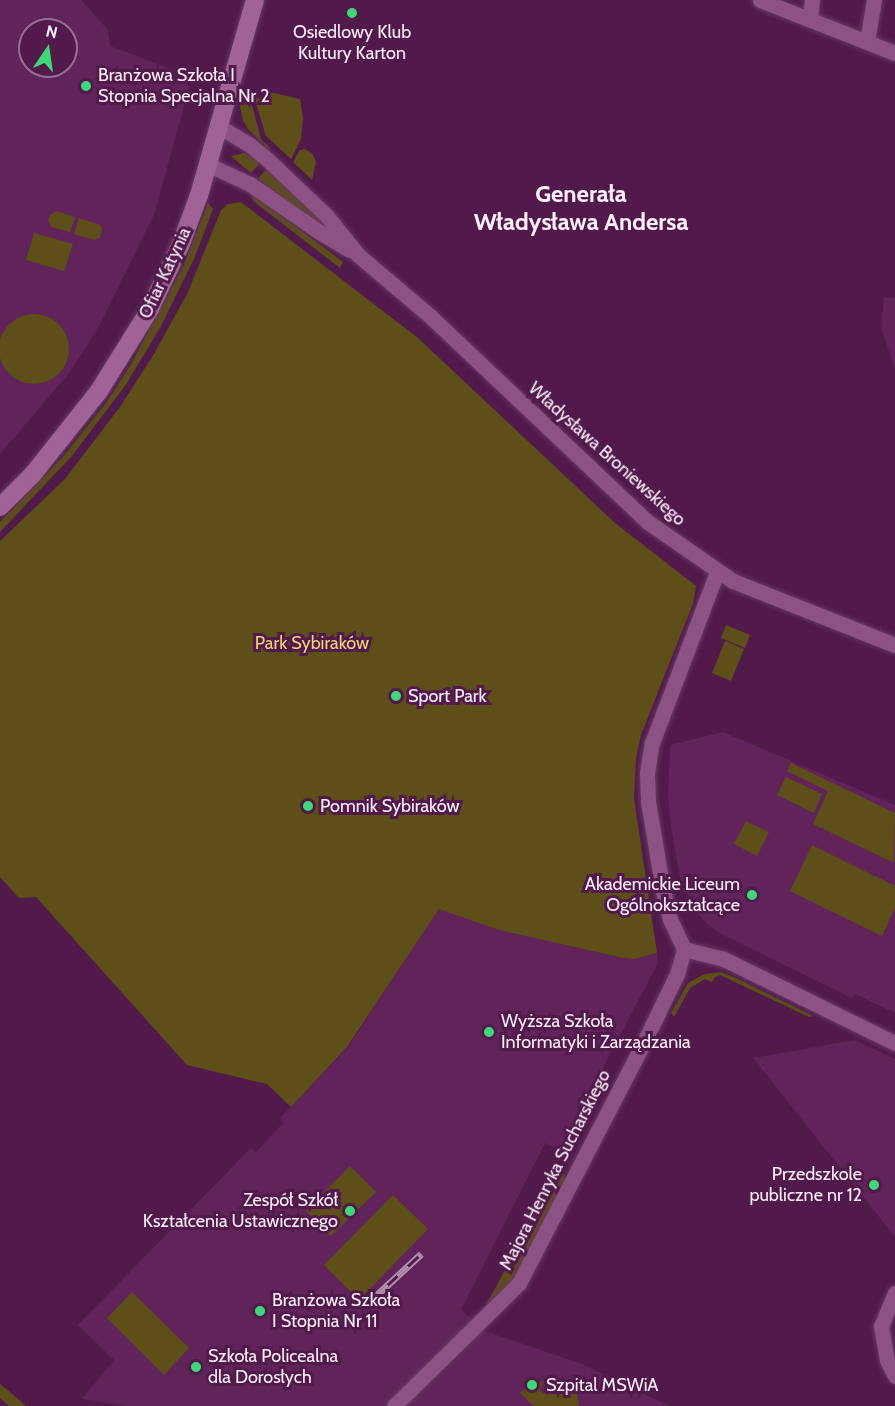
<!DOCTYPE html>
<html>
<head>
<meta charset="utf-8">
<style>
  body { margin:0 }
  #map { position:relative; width:895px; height:1406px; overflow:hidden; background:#511a4b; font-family:Cabin,sans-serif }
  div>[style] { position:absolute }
  .built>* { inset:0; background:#60245a }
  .green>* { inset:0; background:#5e4e1a }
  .round { border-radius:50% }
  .roads { filter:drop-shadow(0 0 2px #653960) drop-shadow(0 0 2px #653960) }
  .street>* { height:15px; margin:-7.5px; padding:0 7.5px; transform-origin:7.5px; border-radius:7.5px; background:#8d5284 }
  .secondary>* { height:18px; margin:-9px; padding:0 9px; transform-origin:9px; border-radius:9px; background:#a06396 }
  .rail>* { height:7px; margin-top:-3.5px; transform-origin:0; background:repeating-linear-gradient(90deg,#511a4b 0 14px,#b090ac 0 28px); box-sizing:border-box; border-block:2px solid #b090ac }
  .dots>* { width:16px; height:16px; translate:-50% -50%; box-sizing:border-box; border:3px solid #511a4b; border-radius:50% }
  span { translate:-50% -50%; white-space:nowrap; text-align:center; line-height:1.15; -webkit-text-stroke:6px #511a4b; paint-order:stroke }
  .poi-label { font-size:18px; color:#fceefa }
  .left { translate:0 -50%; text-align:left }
  .right { translate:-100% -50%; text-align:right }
  .street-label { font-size:18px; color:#fceefa }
  .park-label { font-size:18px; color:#eed279 }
  .district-label { font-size:24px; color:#fceefa; font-weight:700 }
  .north { position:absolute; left:18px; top:18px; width:60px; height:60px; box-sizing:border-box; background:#511a4b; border:2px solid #956f91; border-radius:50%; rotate:13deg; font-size:16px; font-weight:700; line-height:24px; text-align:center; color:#fceefa }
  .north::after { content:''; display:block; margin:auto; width:21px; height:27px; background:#40d77c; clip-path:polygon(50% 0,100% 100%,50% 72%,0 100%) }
</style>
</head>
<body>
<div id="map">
  <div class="built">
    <i style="clip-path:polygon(evenodd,0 0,81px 0,108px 30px,110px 46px,192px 77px,154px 215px,99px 326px,70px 372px,0 454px,0 0,30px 30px,66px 30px,66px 66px,30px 66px,30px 30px)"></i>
    <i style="clip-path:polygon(884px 297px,895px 298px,895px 370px,881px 327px)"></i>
    <i style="clip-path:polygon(723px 732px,895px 805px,895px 1013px,855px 994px,852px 998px,723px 935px,707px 924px,695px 910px,680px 877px,671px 826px,668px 798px,670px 745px)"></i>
    <i style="clip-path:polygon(439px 908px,499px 930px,623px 958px,635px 959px,657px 953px,658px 963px,560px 1150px,545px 1143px,461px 1310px,485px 1331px,582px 1364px,669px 1406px,125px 1406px,82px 1399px,114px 1360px,78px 1325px,251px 1148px,256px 1152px,284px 1122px,280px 1118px,348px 1047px)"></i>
    <i style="clip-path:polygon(855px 1040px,895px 1059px,895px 1237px,753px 1058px)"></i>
  </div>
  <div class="green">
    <i style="clip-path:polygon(257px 89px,300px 99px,303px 118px,301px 139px,291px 159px,266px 136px,254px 97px)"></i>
    <i style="clip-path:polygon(243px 93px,250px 98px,261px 139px,269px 147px,270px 151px,248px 129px,243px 120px,240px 107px)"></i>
    <i style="clip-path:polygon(304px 149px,312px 153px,316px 162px,312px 180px,293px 162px,300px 150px)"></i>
    <i style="clip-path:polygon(245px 153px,261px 162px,251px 173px,231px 156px)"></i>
    <i style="clip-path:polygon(267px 168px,328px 226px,324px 228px,258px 179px)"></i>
    <i style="clip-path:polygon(251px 193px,343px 262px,340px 268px,253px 201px)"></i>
    <i style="clip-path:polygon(241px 202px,418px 338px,615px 523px,696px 586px,693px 604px,641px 735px,636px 759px,634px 798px,657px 953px,635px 959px,623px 958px,499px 930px,439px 909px,347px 1047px,291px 1107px,267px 1084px,187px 1065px,36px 897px,19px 898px,0 877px,0 541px,65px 479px,120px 407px,154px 354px,188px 292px,221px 210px,228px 204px)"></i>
    <i style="clip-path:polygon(208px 203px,213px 209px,194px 259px,160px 328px,125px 386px,71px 457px,0 532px,0 522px,62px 458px,106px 403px,130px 366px,184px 265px)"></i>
    <i style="clip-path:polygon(56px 211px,75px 217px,70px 232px,52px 227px,48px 221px,50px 215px)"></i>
    <i style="clip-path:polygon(79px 218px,100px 225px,102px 230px,100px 237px,95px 240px,74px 234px)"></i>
    <i style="clip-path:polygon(34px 233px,73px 244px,64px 271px,26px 260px)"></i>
    <i class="round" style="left:-1px;top:314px;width:70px;height:70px"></i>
    <i style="clip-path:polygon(726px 625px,750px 635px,745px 648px,721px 638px)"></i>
    <i style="clip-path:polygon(725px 641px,744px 649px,731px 681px,712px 673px)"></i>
    <i style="clip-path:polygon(791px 763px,895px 813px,894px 863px,813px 824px,828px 791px,787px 771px)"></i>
    <i style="clip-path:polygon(786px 777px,822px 794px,814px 813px,777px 795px)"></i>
    <i style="clip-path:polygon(746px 821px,769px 832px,757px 856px,734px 844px)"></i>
    <i style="clip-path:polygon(812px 845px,895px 886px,895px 908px,882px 936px,790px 891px)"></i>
    <i style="clip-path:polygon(721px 972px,736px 978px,813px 1016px,809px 1017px,720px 975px,715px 977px,712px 982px,705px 979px,690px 988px,674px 1017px,671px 1013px,688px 983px,705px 974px)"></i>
    <i style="clip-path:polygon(350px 1166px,376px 1192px,331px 1236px,306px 1211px)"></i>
    <i style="clip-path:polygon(561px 1166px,565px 1179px,515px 1278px,484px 1309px)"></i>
    <i style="clip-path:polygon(393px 1195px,428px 1229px,359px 1300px,324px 1265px)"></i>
    <i style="clip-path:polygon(132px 1292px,189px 1348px,164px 1375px,107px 1318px)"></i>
    <i style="clip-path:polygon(544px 1381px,540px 1391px,547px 1395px,559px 1382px,570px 1385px,577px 1394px,579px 1406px,534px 1406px,520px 1393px,528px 1386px)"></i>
    <i style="clip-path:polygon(0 1384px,10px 1392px,26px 1406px,9px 1406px,0 1398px)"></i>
  </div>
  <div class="roads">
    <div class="street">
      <i style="left:760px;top:0;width:145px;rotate:21.4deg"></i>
      <i style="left:810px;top:18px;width:18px;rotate:-84deg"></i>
      <i style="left:867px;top:41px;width:42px;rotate:-80.3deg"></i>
      <i style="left:220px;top:127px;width:35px;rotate:31deg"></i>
      <i style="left:250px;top:145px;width:25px;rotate:40deg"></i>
      <i style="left:269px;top:161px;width:79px;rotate:43.5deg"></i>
      <i style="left:326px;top:215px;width:51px;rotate:51.3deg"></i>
      <i style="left:358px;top:255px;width:96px;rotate:40.3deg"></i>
      <i style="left:431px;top:317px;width:299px;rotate:43.4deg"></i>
      <i style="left:648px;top:522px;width:103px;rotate:34.8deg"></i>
      <i style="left:733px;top:581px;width:174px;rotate:21.6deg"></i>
      <i style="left:209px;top:165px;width:45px;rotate:24.9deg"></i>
      <i style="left:250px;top:184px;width:83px;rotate:34.7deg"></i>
      <i style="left:318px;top:231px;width:37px;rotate:31deg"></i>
      <i style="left:684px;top:949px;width:33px;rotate:-115deg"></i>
      <i style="left:670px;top:919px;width:29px;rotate:-104deg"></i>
      <i style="left:663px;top:891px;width:91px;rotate:-99.5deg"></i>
      <i style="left:648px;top:801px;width:28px;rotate:-92deg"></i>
      <i style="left:647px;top:773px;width:30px;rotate:-81deg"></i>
      <i style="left:652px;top:743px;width:183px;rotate:-69.2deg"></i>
      <i style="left:684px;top:949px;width:41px;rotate:14deg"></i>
      <i style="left:724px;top:959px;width:191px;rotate:26.2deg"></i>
      <i style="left:895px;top:1293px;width:36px;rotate:113deg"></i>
      <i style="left:881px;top:1326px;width:35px;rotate:80deg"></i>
      <i style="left:887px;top:1360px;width:18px;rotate:63deg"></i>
      <i style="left:394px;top:1406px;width:175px;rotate:-44.5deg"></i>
      <i style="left:519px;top:1283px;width:276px;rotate:-62.6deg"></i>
      <i style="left:646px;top:1038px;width:71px;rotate:-64.2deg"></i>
      <i style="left:677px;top:974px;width:26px;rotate:-74deg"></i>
    </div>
    <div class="secondary">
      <i style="left:0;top:507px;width:47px;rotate:-45deg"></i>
      <i style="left:33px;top:474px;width:106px;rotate:-51.5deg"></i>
      <i style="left:99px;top:391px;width:97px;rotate:-58.1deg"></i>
      <i style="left:150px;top:309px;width:72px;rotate:-64.5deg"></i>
      <i style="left:181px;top:244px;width:52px;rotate:-69.8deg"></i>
      <i style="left:199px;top:195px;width:203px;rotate:-74deg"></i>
    </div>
  </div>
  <div class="rail">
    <i style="left:367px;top:1304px;width:74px;rotate:-42.8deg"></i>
  </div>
  <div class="dots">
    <i style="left:352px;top:13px;background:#40d77c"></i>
    <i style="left:86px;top:86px;background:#40d77c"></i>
    <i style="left:396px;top:696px;background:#40d77c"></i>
    <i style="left:308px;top:806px;background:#40d77c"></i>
    <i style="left:752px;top:895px;background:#40d77c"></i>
    <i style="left:489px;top:1032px;background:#40d77c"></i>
    <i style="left:874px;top:1185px;background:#40d77c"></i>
    <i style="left:350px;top:1211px;background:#40d77c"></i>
    <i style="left:260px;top:1311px;background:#40d77c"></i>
    <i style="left:196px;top:1367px;background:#40d77c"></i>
    <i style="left:532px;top:1385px;background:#40d77c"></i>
  </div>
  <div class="poi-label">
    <span style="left:352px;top:43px">Osiedlowy Klub<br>Kultury Karton</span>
    <span class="left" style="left:98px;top:86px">Branżowa Szkoła I<br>Stopnia Specjalna Nr 2</span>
    <span class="left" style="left:408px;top:696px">Sport Park</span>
    <span class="left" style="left:320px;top:806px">Pomnik Sybiraków</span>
    <span class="right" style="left:740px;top:895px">Akademickie Liceum<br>Ogólnokształcące</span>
    <span class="left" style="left:501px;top:1032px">Wyższa Szkoła<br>Informatyki i Zarządzania</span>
    <span class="right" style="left:862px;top:1185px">Przedszkole<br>publiczne nr 12</span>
    <span class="right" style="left:338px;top:1211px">Zespół Szkół<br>Kształcenia Ustawicznego</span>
    <span class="left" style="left:272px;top:1311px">Branżowa Szkoła<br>I Stopnia Nr 11</span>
    <span class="left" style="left:208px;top:1367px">Szkoła Policealna<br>dla Dorosłych</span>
    <span class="left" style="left:546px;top:1385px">Szpital MSWiA</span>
  </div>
  <div class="street-label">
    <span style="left:165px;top:273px;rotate:-65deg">Ofiar Katynia</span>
    <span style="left:607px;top:454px;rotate:42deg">Władysława Broniewskiego</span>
    <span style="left:555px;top:1170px;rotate:-63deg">Majora Henryka Sucharskiego</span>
  </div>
  <div class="park-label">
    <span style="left:312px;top:643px">Park Sybiraków</span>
  </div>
  <div class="district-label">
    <span style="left:581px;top:208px">Generała<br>Władysława Andersa</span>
  </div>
  <div class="north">N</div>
</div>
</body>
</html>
